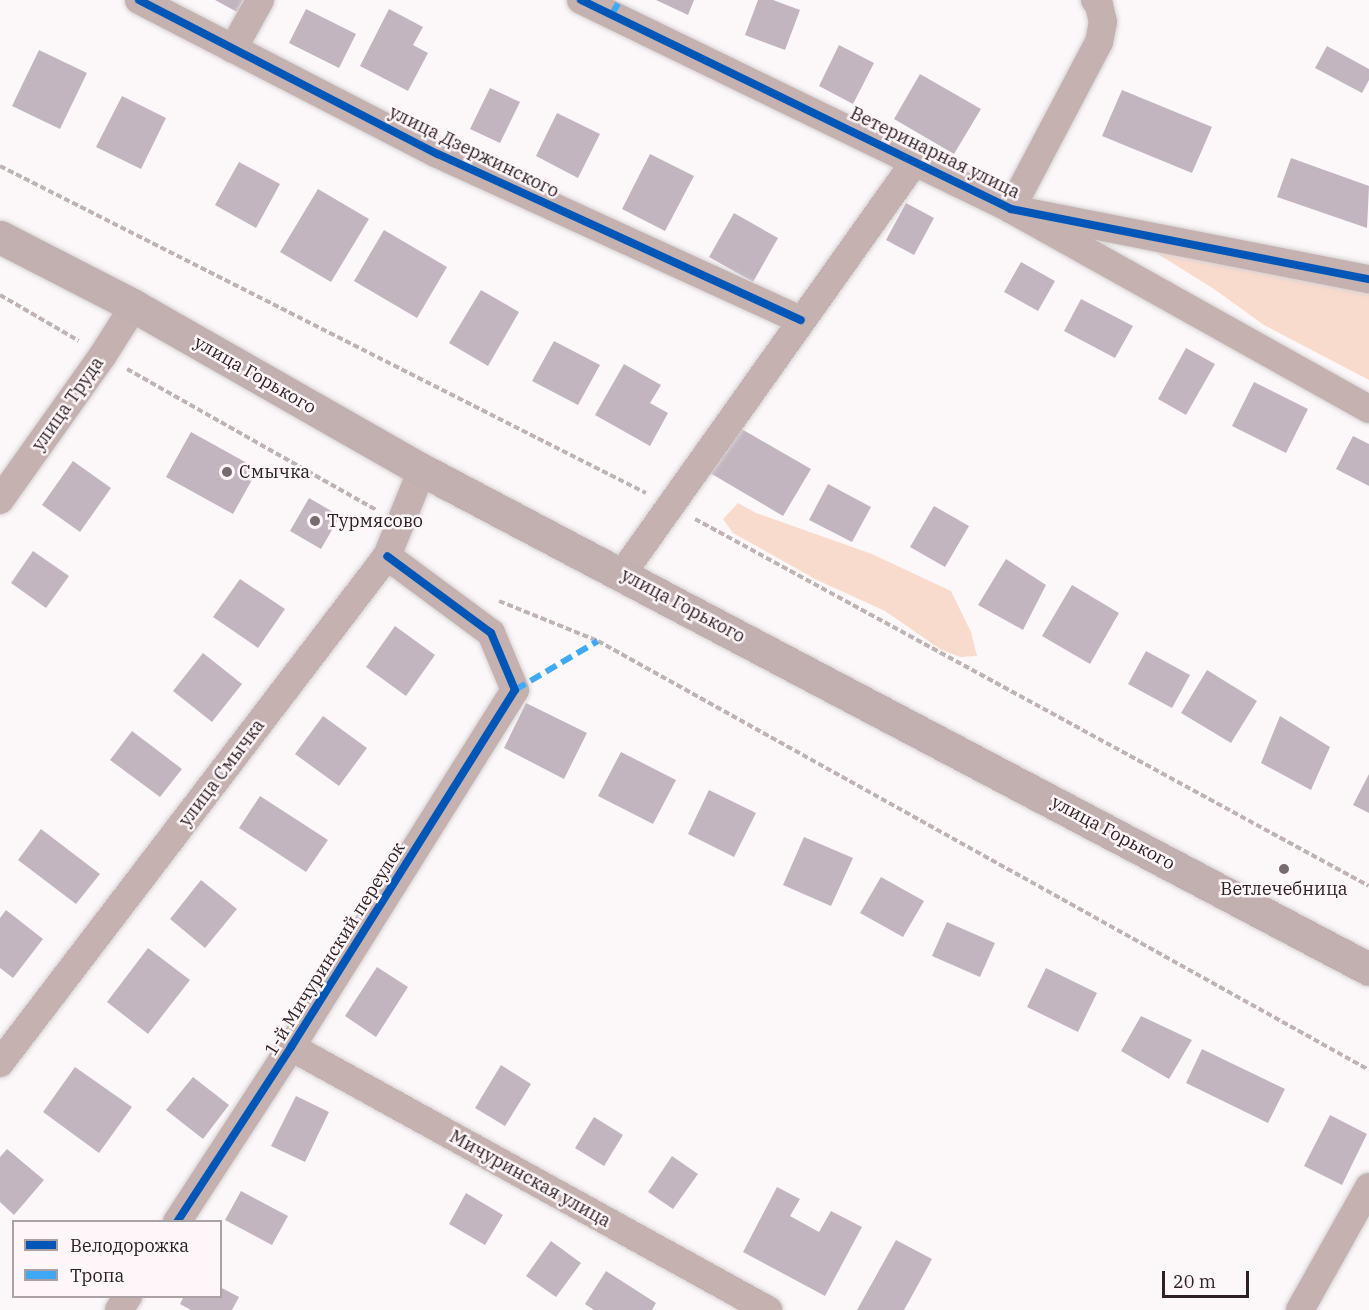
<!DOCTYPE html>
<html>
<head>
<meta charset="utf-8">
<style>
  body { margin:0 }
  #map { position:relative; width:1369px; height:1310px; overflow:hidden; background:#fcf8fa; font-family:"IBM Plex Serif",serif }
  div>[style] { position:absolute }
  .green>* { inset:0; background:#f9dbcd }
  .building>* { inset:0; background:#c2b5c0 }
  .path>* { height:4px; margin-top:-2px; transform-origin:0; background:repeating-linear-gradient(90deg,#c0b3b3 0 6px,transparent 0 9px) }
  .roads { filter:drop-shadow(0 0 2px #d6d2d3) drop-shadow(0 0 2px #d6d2d3) }
  .minor>* { height:28px; margin:-14px; padding:0 14px; transform-origin:14px; border-radius:14px; background:#c4b1b0 }
  .secondary>* { height:33px; margin:-16.5px; padding:0 16.5px; transform-origin:16.5px; border-radius:16.5px; background:#c2afaf }
  .quiet>* { height:6px; margin-top:-3px; transform-origin:0; background:repeating-linear-gradient(90deg,#3fa9f5 0 12px,transparent 0 18px) }
  .cycleway>* { height:8px; margin:-4px; padding:0 4px; transform-origin:4px; border-radius:4px; background:#0057b8 }
  .dots>* { width:16px; height:16px; translate:-50% -50%; box-sizing:border-box; border:3px solid #fef6f9; border-radius:50% }
  span { translate:-50% -50%; white-space:nowrap; text-align:center; line-height:1.15; -webkit-text-stroke:5px #fef6f9; paint-order:stroke }
  .street-label { font-size:18px; color:#2e2024 }
  .poi-label { font-size:18px; color:#2e2024 }
  .left { translate:0 -50%; text-align:left }
  .legend { position:absolute; left:12px; top:1220px; width:210px; height:78px; box-sizing:border-box; background:#fef6f9; border:2px solid #aba0a4; margin:0; padding:8px 10px; list-style:none; font-size:18px; color:#2e2024 }
  .legend li { display:flex; align-items:center; gap:12px; height:30px }
  .legend b { width:30px; border:2px solid #aba0a4 }
  .scale { position:absolute; left:1162px; top:1271px; width:87px; height:27px; box-sizing:border-box; border:3px solid #2e2024; border-top:0; padding-left:8px; font-size:18px; line-height:21px; white-space:nowrap; color:#2e2024; -webkit-text-stroke:4px #fef6f9; paint-order:stroke }
</style>
</head>
<body>
<div id="map">
  <div class="green">
    <i style="clip-path:polygon(1130px 233px,1369px 282px,1369px 380px,1264px 325px,1214px 289px,1161px 256px)"></i>
    <i style="clip-path:polygon(738px 503px,756px 513px,872px 554px,951px 591px,971px 632px,977px 656px,960px 657px,940px 649px,885px 611px,817px 580px,733px 533px,723px 519px)"></i>
  </div>
  <div class="building">
    <i style="clip-path:polygon(215px 0,243px 0,237px 12px)"></i>
    <i style="clip-path:polygon(656px 0,694px 0,688px 15px)"></i>
    <i style="clip-path:polygon(758px 0,773px 0,800px 10px,785px 50px,745px 35px)"></i>
    <i style="clip-path:polygon(306px 9px,356px 34px,339px 68px,289px 43px)"></i>
    <i style="clip-path:polygon(389px 9px,423px 27px,413px 45px,428px 53px,408px 91px,360px 66px)"></i>
    <i style="clip-path:polygon(839px 45px,874px 63px,853px 104px,819px 86px)"></i>
    <i style="clip-path:polygon(1327px 46px,1369px 69px,1369px 80px,1362px 93px,1315px 68px)"></i>
    <i style="clip-path:polygon(39px 50px,87px 73px,60px 129px,12px 106px)"></i>
    <i style="clip-path:polygon(920px 74px,981px 109px,954px 154px,894px 119px)"></i>
    <i style="clip-path:polygon(490px 88px,520px 102px,500px 143px,470px 129px)"></i>
    <i style="clip-path:polygon(1122px 90px,1212px 127px,1192px 173px,1102px 136px)"></i>
    <i style="clip-path:polygon(122px 96px,166px 118px,141px 169px,96px 147px)"></i>
    <i style="clip-path:polygon(557px 113px,600px 134px,578px 178px,536px 156px)"></i>
    <i style="clip-path:polygon(650px 154px,694px 176px,665px 231px,622px 209px)"></i>
    <i style="clip-path:polygon(1291px 158px,1369px 186px,1367px 228px,1277px 197px)"></i>
    <i style="clip-path:polygon(239px 162px,280px 184px,256px 228px,215px 205px)"></i>
    <i style="clip-path:polygon(318px 189px,369px 219px,331px 282px,280px 252px)"></i>
    <i style="clip-path:polygon(906px 203px,934px 218px,914px 255px,886px 240px)"></i>
    <i style="clip-path:polygon(734px 213px,778px 238px,753px 282px,709px 257px)"></i>
    <i style="clip-path:polygon(384px 230px,447px 267px,417px 318px,354px 281px)"></i>
    <i style="clip-path:polygon(1021px 262px,1055px 281px,1038px 311px,1004px 292px)"></i>
    <i style="clip-path:polygon(481px 290px,519px 312px,488px 366px,449px 343px)"></i>
    <i style="clip-path:polygon(1081px 299px,1133px 326px,1115px 358px,1064px 331px)"></i>
    <i style="clip-path:polygon(554px 341px,600px 365px,578px 405px,532px 381px)"></i>
    <i style="clip-path:polygon(1186px 348px,1215px 364px,1186px 415px,1158px 399px)"></i>
    <i style="clip-path:polygon(624px 364px,661px 385px,650px 403px,668px 413px,650px 446px,595px 415px)"></i>
    <i style="clip-path:polygon(1254px 382px,1308px 409px,1286px 453px,1232px 426px)"></i>
    <i style="clip-path:polygon(733px 424px,811px 469px,783px 516px,705px 470px)"></i>
    <i style="clip-path:polygon(191px 432px,258px 469px,233px 514px,166px 477px)"></i>
    <i style="clip-path:polygon(1353px 436px,1369px 444px,1369px 486px,1336px 469px)"></i>
    <i style="clip-path:polygon(73px 461px,111px 488px,80px 532px,42px 505px)"></i>
    <i style="clip-path:polygon(828px 484px,871px 507px,852px 542px,809px 520px)"></i>
    <i style="clip-path:polygon(309px 498px,340px 516px,321px 549px,290px 531px)"></i>
    <i style="clip-path:polygon(934px 506px,969px 526px,945px 567px,910px 547px)"></i>
    <i style="clip-path:polygon(33px 551px,69px 576px,46px 608px,11px 583px)"></i>
    <i style="clip-path:polygon(1006px 559px,1046px 585px,1023px 630px,978px 605px)"></i>
    <i style="clip-path:polygon(240px 579px,285px 609px,258px 648px,213px 617px)"></i>
    <i style="clip-path:polygon(1072px 585px,1119px 613px,1090px 664px,1042px 636px)"></i>
    <i style="clip-path:polygon(395px 626px,435px 655px,406px 696px,366px 667px)"></i>
    <i style="clip-path:polygon(1146px 651px,1190px 675px,1172px 708px,1128px 684px)"></i>
    <i style="clip-path:polygon(203px 653px,242px 684px,212px 722px,173px 691px)"></i>
    <i style="clip-path:polygon(1207px 670px,1257px 701px,1231px 743px,1181px 713px)"></i>
    <i style="clip-path:polygon(526px 703px,587px 733px,564px 779px,504px 748px)"></i>
    <i style="clip-path:polygon(323px 716px,367px 748px,339px 786px,295px 754px)"></i>
    <i style="clip-path:polygon(1280px 716px,1330px 747px,1311px 790px,1261px 763px)"></i>
    <i style="clip-path:polygon(132px 731px,182px 769px,160px 797px,110px 760px)"></i>
    <i style="clip-path:polygon(621px 752px,676px 780px,653px 824px,598px 796px)"></i>
    <i style="clip-path:polygon(1369px 774px,1369px 813px,1353px 805px)"></i>
    <i style="clip-path:polygon(709px 790px,756px 813px,734px 857px,688px 834px)"></i>
    <i style="clip-path:polygon(260px 796px,328px 840px,306px 872px,239px 828px)"></i>
    <i style="clip-path:polygon(41px 829px,100px 874px,76px 904px,18px 860px)"></i>
    <i style="clip-path:polygon(804px 837px,853px 858px,831px 906px,783px 885px)"></i>
    <i style="clip-path:polygon(881px 877px,924px 901px,903px 937px,860px 913px)"></i>
    <i style="clip-path:polygon(201px 880px,237px 909px,205px 948px,170px 919px)"></i>
    <i style="clip-path:polygon(6px 910px,43px 939px,13px 978px,0 968px,0 918px)"></i>
    <i style="clip-path:polygon(947px 922px,995px 943px,980px 977px,932px 956px)"></i>
    <i style="clip-path:polygon(148px 948px,190px 980px,148px 1034px,107px 1002px)"></i>
    <i style="clip-path:polygon(377px 967px,408px 987px,376px 1037px,345px 1016px)"></i>
    <i style="clip-path:polygon(1046px 968px,1097px 993px,1078px 1032px,1027px 1007px)"></i>
    <i style="clip-path:polygon(1141px 1016px,1192px 1040px,1169px 1079px,1121px 1051px)"></i>
    <i style="clip-path:polygon(1202px 1049px,1285px 1089px,1268px 1123px,1186px 1083px)"></i>
    <i style="clip-path:polygon(501px 1065px,531px 1084px,505px 1126px,475px 1108px)"></i>
    <i style="clip-path:polygon(75px 1067px,132px 1107px,99px 1153px,43px 1112px)"></i>
    <i style="clip-path:polygon(193px 1077px,229px 1105px,203px 1139px,166px 1110px)"></i>
    <i style="clip-path:polygon(296px 1096px,329px 1112px,305px 1162px,271px 1146px)"></i>
    <i style="clip-path:polygon(1330px 1115px,1367px 1134px,1342px 1185px,1304px 1166px)"></i>
    <i style="clip-path:polygon(594px 1117px,623px 1135px,604px 1166px,575px 1148px)"></i>
    <i style="clip-path:polygon(7px 1149px,44px 1180px,14px 1215px,0 1202px,0 1157px)"></i>
    <i style="clip-path:polygon(672px 1156px,698px 1174px,673px 1209px,648px 1192px)"></i>
    <i style="clip-path:polygon(777px 1187px,800px 1199px,790px 1216px,819px 1232px,831px 1211px,862px 1227px,825px 1296px,743px 1252px)"></i>
    <i style="clip-path:polygon(241px 1191px,288px 1216px,272px 1245px,225px 1220px)"></i>
    <i style="clip-path:polygon(466px 1193px,503px 1215px,485px 1245px,449px 1224px)"></i>
    <i style="clip-path:polygon(896px 1240px,932px 1259px,919px 1283px,904px 1310px,857px 1310px)"></i>
    <i style="clip-path:polygon(551px 1241px,581px 1263px,556px 1297px,526px 1276px)"></i>
    <i style="clip-path:polygon(606px 1271px,656px 1303px,652px 1310px,594px 1310px,585px 1304px)"></i>
    <i style="clip-path:polygon(220px 1287px,239px 1297px,232px 1310px,191px 1310px,180px 1304px,184px 1296px,220px 1296px)"></i>
  </div>
  <div class="path">
    <i style="left:0;top:166px;width:724px;rotate:26.85deg"></i>
    <i style="left:0;top:295px;width:91px;rotate:30.2deg"></i>
    <i style="left:127px;top:369px;width:286px;rotate:29.5deg"></i>
    <i style="left:695px;top:519px;width:767px;rotate:28.57deg"></i>
    <i style="left:499px;top:601px;width:107px;rotate:22deg"></i>
    <i style="left:598px;top:641px;width:882px;rotate:29.09deg"></i>
  </div>
  <div class="roads">
    <div class="minor">
      <i style="left:139px;top:0;width:336px;rotate:27.3deg"></i>
      <i style="left:438px;top:154px;width:399px;rotate:24.6deg"></i>
      <i style="left:581px;top:0;width:478px;rotate:25.9deg"></i>
      <i style="left:1011px;top:209px;width:365px;rotate:11.1deg"></i>
      <i style="left:1095px;top:0;width:6px;rotate:51deg"></i>
      <i style="left:1099px;top:5px;width:17px;rotate:77deg"></i>
      <i style="left:1103px;top:22px;width:20px;rotate:101deg"></i>
      <i style="left:1099px;top:42px;width:189px;rotate:117.8deg"></i>
      <i style="left:1011px;top:209px;width:410px;rotate:29.2deg"></i>
      <i style="left:233px;top:49px;width:56px;rotate:-61.1deg"></i>
      <i style="left:0;top:500px;width:178px;rotate:-54.6deg"></i>
      <i style="left:103px;top:355px;width:58px;rotate:-57.7deg"></i>
      <i style="left:622px;top:574px;width:508px;rotate:-54.62deg"></i>
      <i style="left:291px;top:1047px;width:545px;rotate:28.87deg"></i>
      <i style="left:0;top:1063px;width:638px;rotate:-52.65deg"></i>
      <i style="left:387px;top:556px;width:93px;rotate:-67.9deg"></i>
      <i style="left:177px;top:1222px;width:209px;rotate:-56.9deg"></i>
      <i style="left:291px;top:1047px;width:421px;rotate:-57.9deg"></i>
      <i style="left:515px;top:690px;width:62px;rotate:-112.8deg"></i>
      <i style="left:491px;top:633px;width:129px;rotate:-143.5deg"></i>
      <i style="left:119px;top:1310px;width:17px;rotate:-57deg"></i>
      <i style="left:1300px;top:1310px;width:141px;rotate:-60.7deg"></i>
    </div>
    <div class="secondary">
      <i style="left:0;top:237px;width:151px;rotate:27.2deg"></i>
      <i style="left:134px;top:306px;width:331px;rotate:29.7deg"></i>
      <i style="left:422px;top:470px;width:1070px;rotate:27.79deg"></i>
    </div>
  </div>
  <div class="quiet">
    <i style="left:612px;top:14px;width:16px;rotate:-60deg"></i>
    <i style="left:515px;top:690px;width:96px;rotate:-30.6deg"></i>
  </div>
  <div class="cycleway">
    <i style="left:139px;top:0;width:336px;rotate:27.3deg"></i>
    <i style="left:438px;top:154px;width:399px;rotate:24.6deg"></i>
    <i style="left:581px;top:0;width:478px;rotate:25.9deg"></i>
    <i style="left:1011px;top:209px;width:365px;rotate:11.1deg"></i>
    <i style="left:177px;top:1222px;width:209px;rotate:-56.9deg"></i>
    <i style="left:291px;top:1047px;width:421px;rotate:-57.9deg"></i>
    <i style="left:515px;top:690px;width:62px;rotate:-112.8deg"></i>
    <i style="left:491px;top:633px;width:129px;rotate:-143.5deg"></i>
  </div>
  <div class="dots">
    <i style="left:227px;top:472px;background:#766c6f"></i>
    <i style="left:315px;top:521px;background:#766c6f"></i>
    <i style="left:1284px;top:869px;background:#766c6f"></i>
  </div>
  <div class="street-label">
    <span style="left:474px;top:152px;rotate:26deg">улица Дзержинского</span>
    <span style="left:935px;top:153px;rotate:26deg">Ветеринарная улица</span>
    <span style="left:255px;top:375px;rotate:30deg">улица Горького</span>
    <span style="left:68px;top:404px;rotate:-55deg">улица Труда</span>
    <span style="left:683px;top:606px;rotate:28deg">улица Горького</span>
    <span style="left:222px;top:773px;rotate:-53deg">улица Смычка</span>
    <span style="left:1113px;top:833px;rotate:28deg">улица Горького</span>
    <span style="left:335px;top:949px;rotate:-58deg">1-й Мичуринский переулок</span>
    <span style="left:530px;top:1179px;rotate:29deg">Мичуринская улица</span>
  </div>
  <div class="poi-label">
    <span class="left" style="left:239px;top:472px">Смычка</span>
    <span class="left" style="left:327px;top:521px">Турмясово</span>
    <span style="left:1284px;top:889px">Ветлечебница</span>
  </div>
  <ul class="legend">
  <li><b style="height:8px;background:#0057b8"></b>Велодорожка</li>
  <li><b style="height:8px;background:#3fa9f5"></b>Тропа</li>
  </ul>
  <div class="scale">20 m</div>
</div>
</body>
</html>
